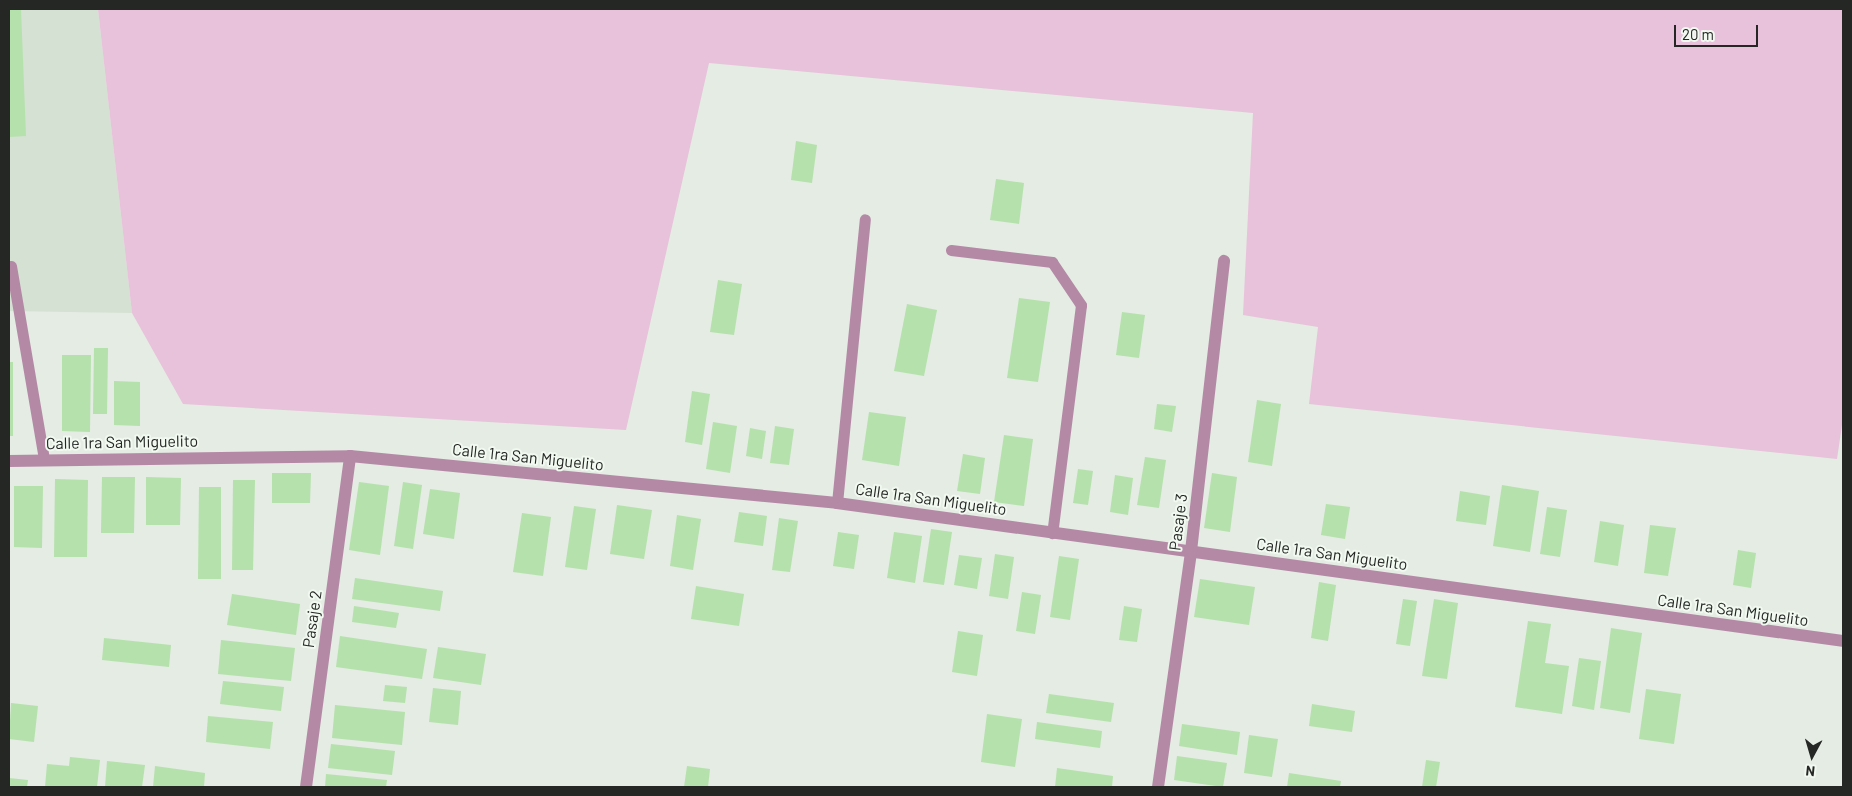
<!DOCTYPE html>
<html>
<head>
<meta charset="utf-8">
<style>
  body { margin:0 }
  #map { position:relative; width:1852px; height:796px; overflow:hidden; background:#e4ece3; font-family:Barlow,sans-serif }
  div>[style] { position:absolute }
  .built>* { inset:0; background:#d5e1d2 }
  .green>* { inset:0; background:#e8c1db }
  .building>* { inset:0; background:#b5e1ac }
  .lane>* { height:11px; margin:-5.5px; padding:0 5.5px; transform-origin:5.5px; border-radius:5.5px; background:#b489a6 }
  .street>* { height:12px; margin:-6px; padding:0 6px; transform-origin:6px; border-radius:6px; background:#b489a6 }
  span { translate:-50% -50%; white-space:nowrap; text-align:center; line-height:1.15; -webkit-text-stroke:4px #f1f9f0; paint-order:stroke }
  .street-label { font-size:16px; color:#242724 }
  .frame { position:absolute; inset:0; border:10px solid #242724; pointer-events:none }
  .north { position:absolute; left:1787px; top:731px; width:50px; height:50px; -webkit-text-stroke:4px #f1f9f0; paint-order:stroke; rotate:186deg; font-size:14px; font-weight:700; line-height:20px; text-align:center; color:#242724 }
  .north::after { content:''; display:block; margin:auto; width:18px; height:22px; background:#242724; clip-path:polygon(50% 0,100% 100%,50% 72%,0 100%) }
  .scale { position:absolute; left:1674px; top:25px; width:84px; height:22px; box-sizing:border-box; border:2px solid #242724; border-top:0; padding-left:6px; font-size:15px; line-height:18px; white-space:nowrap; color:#242724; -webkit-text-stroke:4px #f1f9f0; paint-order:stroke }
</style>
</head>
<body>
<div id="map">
  <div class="built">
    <i style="clip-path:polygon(9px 9px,98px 9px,132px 313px,9px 311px)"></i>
  </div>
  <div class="green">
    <i style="clip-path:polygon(98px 9px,1843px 9px,1843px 418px,1837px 459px,1309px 404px,1318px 327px,1243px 315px,1253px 113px,709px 63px,626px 430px,183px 404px,132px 313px)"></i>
  </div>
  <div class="building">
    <i style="clip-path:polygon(9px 9px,21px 9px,26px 136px,9px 137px)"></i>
    <i style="clip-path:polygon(796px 141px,817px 145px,812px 183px,791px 180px)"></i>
    <i style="clip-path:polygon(996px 179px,1024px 183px,1019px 224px,990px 220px)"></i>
    <i style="clip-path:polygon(718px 280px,742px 284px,734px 335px,710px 332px)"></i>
    <i style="clip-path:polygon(1019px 298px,1050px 302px,1038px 382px,1007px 378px)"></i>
    <i style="clip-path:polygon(907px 304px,937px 310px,924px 376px,894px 371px)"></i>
    <i style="clip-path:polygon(1122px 312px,1145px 315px,1139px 358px,1116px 355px)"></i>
    <i style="clip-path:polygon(94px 348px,108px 348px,107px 414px,93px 414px)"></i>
    <i style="clip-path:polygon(62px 355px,91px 355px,90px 432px,62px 431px)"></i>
    <i style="clip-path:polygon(9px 362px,13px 362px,13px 436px,9px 436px)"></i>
    <i style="clip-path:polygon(114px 381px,140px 382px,140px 426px,114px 425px)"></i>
    <i style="clip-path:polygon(692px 391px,710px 394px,702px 445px,685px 442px)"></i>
    <i style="clip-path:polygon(1257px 400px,1281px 404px,1272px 466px,1248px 462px)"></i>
    <i style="clip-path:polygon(1157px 404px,1176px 406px,1172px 432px,1154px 429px)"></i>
    <i style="clip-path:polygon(869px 412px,906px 417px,899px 466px,862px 460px)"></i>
    <i style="clip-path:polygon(713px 422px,737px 426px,730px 473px,706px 469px)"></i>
    <i style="clip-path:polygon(775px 426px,794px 429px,789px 465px,770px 463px)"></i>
    <i style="clip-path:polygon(750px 428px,766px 431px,762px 459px,746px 456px)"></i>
    <i style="clip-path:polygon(1004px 435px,1033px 439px,1024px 506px,994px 502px)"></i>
    <i style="clip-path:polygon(963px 454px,985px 458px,980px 494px,957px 491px)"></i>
    <i style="clip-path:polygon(1145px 457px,1166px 460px,1159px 508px,1137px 505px)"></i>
    <i style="clip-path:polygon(1078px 469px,1093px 471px,1088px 505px,1073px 503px)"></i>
    <i style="clip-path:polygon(272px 473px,311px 473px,310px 503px,272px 503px)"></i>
    <i style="clip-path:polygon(1212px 473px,1237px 477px,1230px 532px,1204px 528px)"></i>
    <i style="clip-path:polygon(1115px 475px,1133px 478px,1128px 515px,1110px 512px)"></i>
    <i style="clip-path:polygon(102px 477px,135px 477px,134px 533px,101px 533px)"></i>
    <i style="clip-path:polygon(146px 477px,181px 478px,180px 525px,146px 525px)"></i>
    <i style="clip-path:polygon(55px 479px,88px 480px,87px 557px,54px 557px)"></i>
    <i style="clip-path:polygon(233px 480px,255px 480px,253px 570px,232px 570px)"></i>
    <i style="clip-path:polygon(359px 482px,389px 486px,380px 555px,349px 550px)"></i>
    <i style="clip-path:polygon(403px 482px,422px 485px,413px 549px,394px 546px)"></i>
    <i style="clip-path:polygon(1502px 485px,1539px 491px,1530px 552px,1493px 546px)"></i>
    <i style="clip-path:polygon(14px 486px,43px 486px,42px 548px,14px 547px)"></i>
    <i style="clip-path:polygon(199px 487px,221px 487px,221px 579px,198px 579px)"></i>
    <i style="clip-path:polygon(430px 489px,460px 493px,454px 539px,423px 534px)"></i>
    <i style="clip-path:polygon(1460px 491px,1490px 496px,1486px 525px,1456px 521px)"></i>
    <i style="clip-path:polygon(1326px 504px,1350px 507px,1345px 539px,1321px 535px)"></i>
    <i style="clip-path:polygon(617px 505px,652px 510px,644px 559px,610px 554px)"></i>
    <i style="clip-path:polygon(574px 506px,596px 509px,587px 570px,565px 567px)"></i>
    <i style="clip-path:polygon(1547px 507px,1567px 510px,1560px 557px,1540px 554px)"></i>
    <i style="clip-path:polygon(739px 512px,767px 516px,763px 546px,734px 542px)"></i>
    <i style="clip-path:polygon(522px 513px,551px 517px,543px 576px,513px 572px)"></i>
    <i style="clip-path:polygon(677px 515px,701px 519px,693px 570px,670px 566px)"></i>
    <i style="clip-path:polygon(779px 518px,798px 521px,790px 572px,772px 570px)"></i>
    <i style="clip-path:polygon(1600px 521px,1624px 525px,1618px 566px,1594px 562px)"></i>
    <i style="clip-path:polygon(1650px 525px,1676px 528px,1668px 576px,1644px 573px)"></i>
    <i style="clip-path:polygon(931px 529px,952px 532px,944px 585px,923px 582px)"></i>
    <i style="clip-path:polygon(838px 532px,859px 535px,854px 569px,833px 566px)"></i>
    <i style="clip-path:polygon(894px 532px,922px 536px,915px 583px,887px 578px)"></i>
    <i style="clip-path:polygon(1738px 550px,1756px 553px,1751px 588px,1733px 585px)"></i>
    <i style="clip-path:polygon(995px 554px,1014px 557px,1008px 599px,989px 596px)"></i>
    <i style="clip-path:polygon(959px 555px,982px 558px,977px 589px,954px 585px)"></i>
    <i style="clip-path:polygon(1059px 556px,1079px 559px,1070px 620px,1050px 617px)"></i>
    <i style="clip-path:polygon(355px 578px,443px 591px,440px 611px,352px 599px)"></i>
    <i style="clip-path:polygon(1200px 579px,1255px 587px,1249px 625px,1194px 617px)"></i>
    <i style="clip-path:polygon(1319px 582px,1336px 585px,1328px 641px,1311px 638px)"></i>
    <i style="clip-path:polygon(696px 586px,744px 594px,739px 626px,691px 619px)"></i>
    <i style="clip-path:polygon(1022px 592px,1041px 595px,1035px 634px,1016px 631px)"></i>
    <i style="clip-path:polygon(232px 594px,300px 604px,296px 635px,227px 625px)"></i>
    <i style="clip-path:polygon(1403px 599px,1417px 601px,1410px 646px,1396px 644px)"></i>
    <i style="clip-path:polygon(1434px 599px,1458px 603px,1447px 679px,1422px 676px)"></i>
    <i style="clip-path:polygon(354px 606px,399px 613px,396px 628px,352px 622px)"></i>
    <i style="clip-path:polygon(1124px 606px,1142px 609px,1137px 642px,1119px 640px)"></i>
    <i style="clip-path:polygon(1528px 621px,1551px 624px,1545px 663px,1569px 666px,1562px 714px,1515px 707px)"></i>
    <i style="clip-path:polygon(1611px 628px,1642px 633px,1630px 713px,1600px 708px)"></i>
    <i style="clip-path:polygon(958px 631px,983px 635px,977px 676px,952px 672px)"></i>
    <i style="clip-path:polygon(340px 636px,427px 649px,422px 679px,336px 667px)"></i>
    <i style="clip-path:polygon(104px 638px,171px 645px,169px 667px,102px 660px)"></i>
    <i style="clip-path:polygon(221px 640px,295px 648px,291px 681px,218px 674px)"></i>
    <i style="clip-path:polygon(438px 647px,486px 654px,481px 685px,433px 678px)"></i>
    <i style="clip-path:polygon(1579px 658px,1601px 661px,1594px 710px,1572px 706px)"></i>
    <i style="clip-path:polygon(223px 681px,284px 687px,281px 711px,220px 704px)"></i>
    <i style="clip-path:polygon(385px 685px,407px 687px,405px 703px,383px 701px)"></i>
    <i style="clip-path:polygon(433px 688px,461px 691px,458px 725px,429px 722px)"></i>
    <i style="clip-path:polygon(1646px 689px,1681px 694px,1674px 744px,1639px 739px)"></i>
    <i style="clip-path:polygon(1049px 694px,1114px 703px,1111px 722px,1046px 713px)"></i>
    <i style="clip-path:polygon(11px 703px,38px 706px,34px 742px,9px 739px)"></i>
    <i style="clip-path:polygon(1312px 704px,1355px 711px,1352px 732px,1309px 726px)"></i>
    <i style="clip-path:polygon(335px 705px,405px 712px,402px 745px,332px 738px)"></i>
    <i style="clip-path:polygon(987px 714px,1022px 719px,1015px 767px,981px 762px)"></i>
    <i style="clip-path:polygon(208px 716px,273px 722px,270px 749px,206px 742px)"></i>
    <i style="clip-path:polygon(1037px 722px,1102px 731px,1100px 748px,1035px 739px)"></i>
    <i style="clip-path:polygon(1182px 724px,1240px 732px,1237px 755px,1179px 746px)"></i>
    <i style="clip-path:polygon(1249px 735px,1278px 739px,1272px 777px,1244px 773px)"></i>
    <i style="clip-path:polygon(331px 744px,395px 751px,392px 775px,328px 768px)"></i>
    <i style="clip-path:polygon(1177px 756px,1227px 763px,1223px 787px,1174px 780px)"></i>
    <i style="clip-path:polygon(70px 757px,100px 760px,97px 787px,45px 787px,47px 764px,69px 766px)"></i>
    <i style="clip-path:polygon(1426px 760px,1440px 762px,1436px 787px,1422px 787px)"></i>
    <i style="clip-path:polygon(107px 761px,145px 765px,142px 787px,105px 787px)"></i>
    <i style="clip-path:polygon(155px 766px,205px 773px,204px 787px,153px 787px)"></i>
    <i style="clip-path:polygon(687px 766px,710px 769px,708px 787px,684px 787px)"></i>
    <i style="clip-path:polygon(1057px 768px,1113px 776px,1112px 787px,1055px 787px)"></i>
    <i style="clip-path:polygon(1289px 773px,1341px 781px,1340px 787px,1287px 787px)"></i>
    <i style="clip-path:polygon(326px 774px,387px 780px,386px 787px,325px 787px)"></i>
    <i style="clip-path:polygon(9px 778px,28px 780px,27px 787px,9px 787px)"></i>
  </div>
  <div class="lane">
    <i style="left:951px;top:250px;width:102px;rotate:6.8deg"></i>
    <i style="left:1052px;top:262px;width:52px;rotate:56deg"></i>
    <i style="left:1081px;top:305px;width:230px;rotate:97.2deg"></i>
    <i style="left:11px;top:266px;width:196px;rotate:80.3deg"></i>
    <i style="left:837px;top:503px;width:285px;rotate:-84.4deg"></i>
  </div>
  <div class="street">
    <i style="left:9px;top:461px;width:341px;rotate:-0.8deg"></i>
    <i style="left:350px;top:456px;width:489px;rotate:5.5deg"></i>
    <i style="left:837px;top:503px;width:1015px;rotate:7.81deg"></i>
    <i style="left:306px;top:787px;width:334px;rotate:-82.4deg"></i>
    <i style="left:1158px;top:787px;width:238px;rotate:-82deg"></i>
    <i style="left:1191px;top:551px;width:292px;rotate:-83.5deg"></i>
  </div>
  <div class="street-label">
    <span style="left:122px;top:442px;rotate:-1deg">Calle 1ra San Miguelito</span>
    <span style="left:528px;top:457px;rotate:6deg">Calle 1ra San Miguelito</span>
    <span style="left:931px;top:499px;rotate:8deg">Calle 1ra San Miguelito</span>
    <span style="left:1178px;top:522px;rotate:-83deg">Pasaje 3</span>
    <span style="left:1332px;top:554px;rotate:8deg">Calle 1ra San Miguelito</span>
    <span style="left:1733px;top:610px;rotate:8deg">Calle 1ra San Miguelito</span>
    <span style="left:312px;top:619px;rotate:-82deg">Pasaje 2</span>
  </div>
  <div class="frame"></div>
  <div class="north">N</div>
  <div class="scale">20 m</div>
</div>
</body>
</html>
